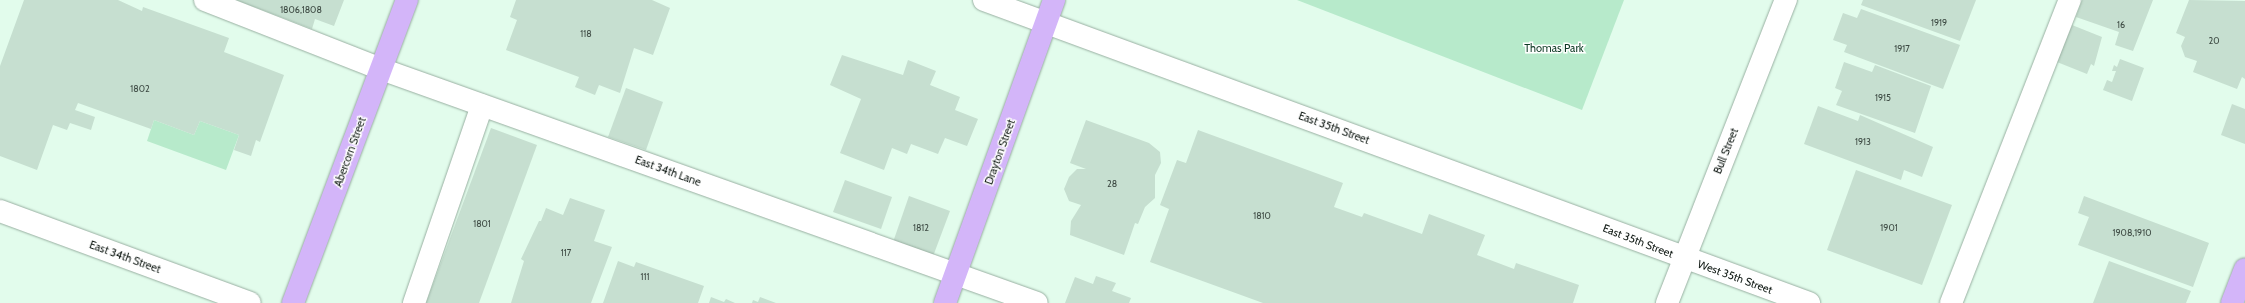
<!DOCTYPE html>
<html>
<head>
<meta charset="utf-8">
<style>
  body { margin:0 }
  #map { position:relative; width:2245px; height:303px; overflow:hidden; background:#e2fcec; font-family:Cabin,sans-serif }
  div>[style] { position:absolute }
  .green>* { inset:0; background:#b7eacb }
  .building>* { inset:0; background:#c6dfd0 }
  .roads { filter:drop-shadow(0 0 1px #98afa1) drop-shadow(0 0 1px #98afa1) }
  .minor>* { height:22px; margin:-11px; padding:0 11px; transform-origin:11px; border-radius:11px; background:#fff }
  .major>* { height:22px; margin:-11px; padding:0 11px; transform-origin:11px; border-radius:11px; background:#d3b5f9 }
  span { translate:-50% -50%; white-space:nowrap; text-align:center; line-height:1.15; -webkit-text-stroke:3px #fff; paint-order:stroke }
  .number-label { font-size:9px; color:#3e4b44 }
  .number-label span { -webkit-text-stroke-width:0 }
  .park-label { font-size:11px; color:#0d3a24 }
  .street-label { font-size:11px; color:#111a15 }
</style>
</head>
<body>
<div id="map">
  <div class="green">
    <i style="clip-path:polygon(1297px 0,1624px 0,1582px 110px)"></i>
    <i style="clip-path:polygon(154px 120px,194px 135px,200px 121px,239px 135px,226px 170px,147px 141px)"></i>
  </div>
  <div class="building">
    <i style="clip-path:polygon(24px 0,118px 0,142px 11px,143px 7px,229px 38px,224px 52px,284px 75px,260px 142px,256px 140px,251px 156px,234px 150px,239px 135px,200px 121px,194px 135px,154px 120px,151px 129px,78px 103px,75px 110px,95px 117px,91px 130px,70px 123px,67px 130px,53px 125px,37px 170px,0 156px,0 66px)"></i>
    <i style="clip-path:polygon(236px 0,344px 0,334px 26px,315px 19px,312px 29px)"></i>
    <i style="clip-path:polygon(516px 0,652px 0,670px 8px,653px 55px,634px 48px,620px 93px,599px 85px,595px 95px,575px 87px,579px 77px,506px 50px,517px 20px,510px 17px)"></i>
    <i style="clip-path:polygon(1863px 0,1976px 0,1960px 41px,1861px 5px)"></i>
    <i style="clip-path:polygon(2082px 0,2153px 0,2133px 51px,2115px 45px,2119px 32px,2076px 17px)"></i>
    <i style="clip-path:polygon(2189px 0,2245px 1px,2245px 79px,2242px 77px,2237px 89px,2193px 72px,2197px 61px,2185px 57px,2181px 46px,2185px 37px,2176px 33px)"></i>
    <i style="clip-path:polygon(1861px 9px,1960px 45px,1943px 89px,1844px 52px,1847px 45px,1833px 40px,1843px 13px,1857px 18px)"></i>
    <i style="clip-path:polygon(2072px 25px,2102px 37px,2094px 66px,2091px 64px,2087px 74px,2057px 62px)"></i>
    <i style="clip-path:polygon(842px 55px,903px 75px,908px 60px,936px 71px,930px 85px,960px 97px,955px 110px,978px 119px,967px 146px,945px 138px,938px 154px,911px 144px,907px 154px,892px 148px,884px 170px,840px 153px,861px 99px,830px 85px)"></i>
    <i style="clip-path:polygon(2120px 59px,2144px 68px,2132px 101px,2103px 90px,2107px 80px,2112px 82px,2116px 71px,2112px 71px,2114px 65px,2117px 67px)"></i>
    <i style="clip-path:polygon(1844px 62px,1872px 72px,1875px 65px,1931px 86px,1915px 133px,1836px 105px,1842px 91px,1835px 88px)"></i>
    <i style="clip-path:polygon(626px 88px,663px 102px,646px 150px,608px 137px)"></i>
    <i style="clip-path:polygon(2232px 104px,2245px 109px,2245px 144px,2221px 135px)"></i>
    <i style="clip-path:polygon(1818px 106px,1858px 121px,1860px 115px,1933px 147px,1922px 177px,1904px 170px,1901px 180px,1804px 144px)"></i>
    <i style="clip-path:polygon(1086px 120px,1149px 143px,1160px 152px,1161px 163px,1155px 175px,1155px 198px,1145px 207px,1138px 224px,1135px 223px,1124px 255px,1070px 235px,1071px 221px,1081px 205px,1069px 201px,1064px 189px,1069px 177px,1077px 169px,1086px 169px,1070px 163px)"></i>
    <i style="clip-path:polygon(491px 128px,537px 145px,479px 303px,426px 303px)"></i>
    <i style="clip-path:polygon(1198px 130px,1343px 183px,1334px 207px,1362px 217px,1364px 213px,1422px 234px,1429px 214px,1485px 235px,1477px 255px,1514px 269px,1516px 263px,1579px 285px,1573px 303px,1263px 303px,1150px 262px,1169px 209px,1160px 205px,1177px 160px,1186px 163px)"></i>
    <i style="clip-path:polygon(1856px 170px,1952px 205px,1922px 285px,1827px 250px)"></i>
    <i style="clip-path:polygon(845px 180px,892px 197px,881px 229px,833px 212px)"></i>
    <i style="clip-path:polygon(909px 196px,950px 211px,932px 259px,892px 245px)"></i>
    <i style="clip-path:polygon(2084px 196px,2209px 243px,2193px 287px,2078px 245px,2089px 217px,2078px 213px)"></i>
    <i style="clip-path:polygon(570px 198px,605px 210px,594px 241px,612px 247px,591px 303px,511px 303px,524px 261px,521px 259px,539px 221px,541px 221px,546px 208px,563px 215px)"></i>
    <i style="clip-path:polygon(618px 261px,634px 267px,636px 262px,704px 286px,698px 303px,603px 303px)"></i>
    <i style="clip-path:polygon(2109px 261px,2191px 291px,2186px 303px,2093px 303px)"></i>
    <i style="clip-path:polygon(1096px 276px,1116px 283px,1112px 291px,1131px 298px,1129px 303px,1065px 303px,1075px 277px,1093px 284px)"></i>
    <i style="clip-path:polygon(711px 297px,724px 302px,726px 299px,735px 303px,709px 303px)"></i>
    <i style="clip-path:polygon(760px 297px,776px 303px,752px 303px,753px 300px,758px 302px)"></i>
  </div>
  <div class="roads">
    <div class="minor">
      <i style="left:205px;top:0;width:189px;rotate:21.4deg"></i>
      <i style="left:381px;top:69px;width:696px;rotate:19.63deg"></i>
      <i style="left:984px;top:0;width:879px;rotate:20.17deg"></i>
      <i style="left:0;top:211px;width:266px;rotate:20.2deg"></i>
      <i style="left:414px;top:303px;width:209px;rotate:-71deg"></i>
      <i style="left:1667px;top:303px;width:326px;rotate:-68.6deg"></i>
      <i style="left:1951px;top:303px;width:326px;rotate:-68.6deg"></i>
    </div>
    <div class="major">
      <i style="left:293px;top:303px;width:324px;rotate:-69.4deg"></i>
      <i style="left:945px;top:303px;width:322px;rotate:-70.2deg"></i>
      <i style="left:2232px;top:303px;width:36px;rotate:-69deg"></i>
    </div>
  </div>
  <div class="number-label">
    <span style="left:301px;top:10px">1806,1808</span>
    <span style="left:1939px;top:23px">1919</span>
    <span style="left:2121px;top:25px">16</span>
    <span style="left:586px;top:34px">118</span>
    <span style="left:2214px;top:41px">20</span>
    <span style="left:1902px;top:49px">1917</span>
    <span style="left:140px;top:89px">1802</span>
    <span style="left:1883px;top:98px">1915</span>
    <span style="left:1863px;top:142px">1913</span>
    <span style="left:1112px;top:184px">28</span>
    <span style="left:1262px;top:216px">1810</span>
    <span style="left:482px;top:224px">1801</span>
    <span style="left:921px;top:228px">1812</span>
    <span style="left:1889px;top:228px">1901</span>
    <span style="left:2132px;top:233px">1908,1910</span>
    <span style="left:566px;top:253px">117</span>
    <span style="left:645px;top:277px">111</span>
  </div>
  <div class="park-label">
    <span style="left:1554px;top:48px">Thomas Park</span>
  </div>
  <div class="street-label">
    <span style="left:1334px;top:128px;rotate:20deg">East 35th Street</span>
    <span style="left:1726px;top:151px;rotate:-68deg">Bull Street</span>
    <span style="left:350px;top:152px;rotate:-70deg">Abercorn Street</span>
    <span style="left:1000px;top:152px;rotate:-70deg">Drayton Street</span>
    <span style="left:668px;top:171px;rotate:20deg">East 34th Lane</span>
    <span style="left:1638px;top:241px;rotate:21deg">East 35th Street</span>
    <span style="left:125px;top:257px;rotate:20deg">East 34th Street</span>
    <span style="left:1735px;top:277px;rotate:20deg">West 35th Street</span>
  </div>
</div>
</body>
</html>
